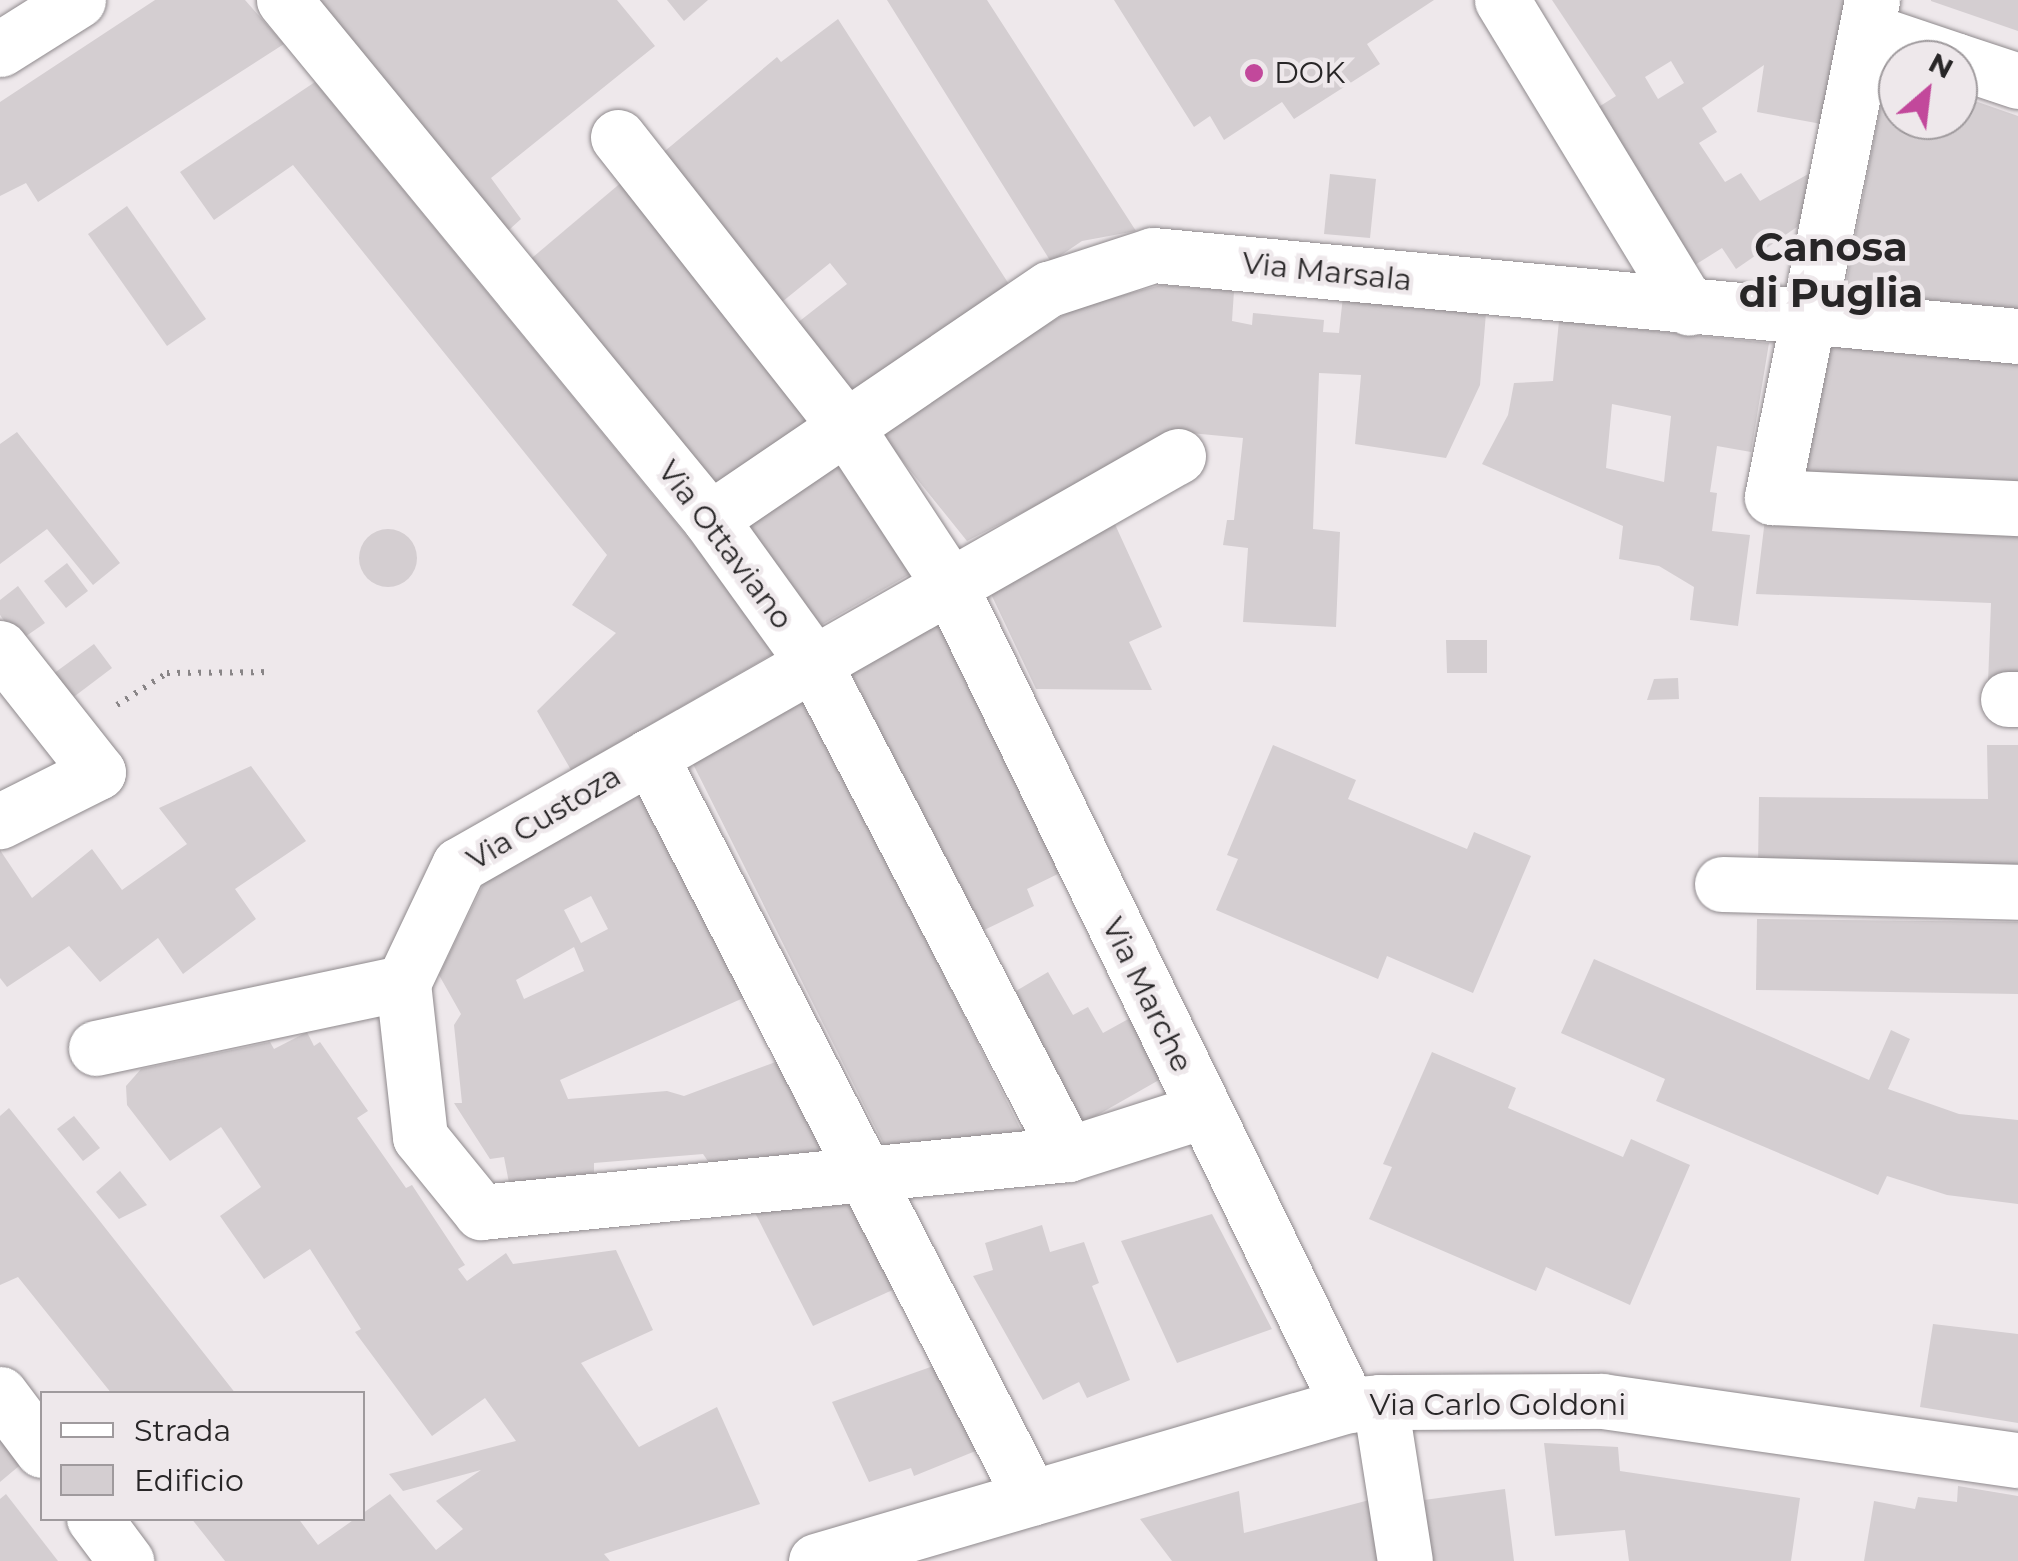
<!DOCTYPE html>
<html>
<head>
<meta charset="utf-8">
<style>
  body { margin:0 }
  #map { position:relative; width:2018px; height:1561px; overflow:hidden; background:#eee8eb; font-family:Montserrat,sans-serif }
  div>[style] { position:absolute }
  .building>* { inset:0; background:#d4ced1 }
  .round { border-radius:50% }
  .path>* { height:6px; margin-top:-3px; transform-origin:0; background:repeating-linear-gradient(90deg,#898587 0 2.5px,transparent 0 10.5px) }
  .roads { filter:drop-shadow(0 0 2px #8f8a8d) drop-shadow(0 0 2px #8f8a8d) }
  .minor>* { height:55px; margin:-27.5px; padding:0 27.5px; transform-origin:27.5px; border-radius:27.5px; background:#fff }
  .dots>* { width:28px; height:28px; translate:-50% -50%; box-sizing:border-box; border:5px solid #eee8eb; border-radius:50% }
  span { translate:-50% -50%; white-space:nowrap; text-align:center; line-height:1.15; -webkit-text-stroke:9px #eee8eb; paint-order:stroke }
  .poi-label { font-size:30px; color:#282627 }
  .left { translate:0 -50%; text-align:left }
  .street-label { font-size:30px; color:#282627 }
  .district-label { font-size:40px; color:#282627; font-weight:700 }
  .legend { position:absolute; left:40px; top:1391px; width:325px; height:130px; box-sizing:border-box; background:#eee8eb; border:2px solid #9f9a9d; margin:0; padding:12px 18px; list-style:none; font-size:30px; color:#282627 }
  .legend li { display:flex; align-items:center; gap:20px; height:50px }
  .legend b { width:50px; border:2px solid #9f9a9d }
  .north { position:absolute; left:1878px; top:40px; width:100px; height:100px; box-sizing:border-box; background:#eee8eb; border:2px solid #9f9a9d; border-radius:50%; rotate:28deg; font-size:28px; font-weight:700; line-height:40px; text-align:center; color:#282627 }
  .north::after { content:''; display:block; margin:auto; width:35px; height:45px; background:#c2489b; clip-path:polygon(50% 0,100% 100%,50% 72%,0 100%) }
</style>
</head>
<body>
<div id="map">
  <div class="building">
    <i style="clip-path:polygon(155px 0,245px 0,284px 44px,38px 202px,26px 183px,0 196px,0 102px)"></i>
    <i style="clip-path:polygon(311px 0,617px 0,655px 46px,491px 178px,521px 219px,502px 236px)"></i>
    <i style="clip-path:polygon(667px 0,708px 0,684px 21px)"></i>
    <i style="clip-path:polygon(887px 0,987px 0,1136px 231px,1082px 241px,1051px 262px)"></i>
    <i style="clip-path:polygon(1114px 0,1434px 0,1367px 44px,1380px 64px,1294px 119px,1282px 102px,1224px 140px,1210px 116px,1194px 127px)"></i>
    <i style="clip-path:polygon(evenodd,1552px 0,1848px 0,1827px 125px,1757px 112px,1764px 65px,1702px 108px,1717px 132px,1699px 143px,1725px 182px,1741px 173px,1760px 201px,1819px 168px,1810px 218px,1736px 269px,1722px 248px,1695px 265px,1597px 108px,1616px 96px,1552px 0,1671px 61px,1684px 83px,1658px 99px,1645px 77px,1671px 61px)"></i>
    <i style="clip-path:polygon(1931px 0,2018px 0,2018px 31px,1931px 1px)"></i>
    <i style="clip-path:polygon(838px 19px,1014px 292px,848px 403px,792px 327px,847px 284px,830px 263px,777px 306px,659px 156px,777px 57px,781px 62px)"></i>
    <i style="clip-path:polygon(1887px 73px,1898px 76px,1898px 120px,1958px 120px,1958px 95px,2018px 116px,2018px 313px,1843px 299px)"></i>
    <i style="clip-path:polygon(315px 82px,780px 650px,571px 770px,537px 711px,616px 633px,572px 605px,607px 555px,293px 165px,214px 220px,180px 172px)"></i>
    <i style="clip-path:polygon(1330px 174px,1376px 179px,1370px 238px,1324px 234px)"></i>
    <i style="clip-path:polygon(623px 181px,813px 420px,710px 490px,526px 263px)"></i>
    <i style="clip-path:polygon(127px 206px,206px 319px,167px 346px,88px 234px)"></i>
    <i style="clip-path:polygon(1161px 285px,1234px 291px,1232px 321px,1252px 325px,1253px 313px,1324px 320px,1323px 332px,1339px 333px,1343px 296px,1486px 313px,1480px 385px,1446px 458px,1355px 444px,1361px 375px,1319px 373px,1313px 529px,1340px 532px,1336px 627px,1243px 622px,1248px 548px,1223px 545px,1227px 520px,1234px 520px,1243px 438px,1180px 432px,967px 541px,880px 433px,961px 375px,1077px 307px)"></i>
    <i style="clip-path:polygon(evenodd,1559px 321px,1769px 343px,1751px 452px,1717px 446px,1710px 492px,1717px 493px,1712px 531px,1750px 535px,1738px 626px,1690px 620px,1694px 587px,1659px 566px,1619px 559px,1623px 526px,1482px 464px,1508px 415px,1514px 383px,1553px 381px,1559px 321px,1612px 404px,1671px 416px,1664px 482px,1606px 468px,1612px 404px)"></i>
    <i style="clip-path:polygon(1822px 343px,2018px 359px,2018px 485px,1803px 473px)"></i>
    <i style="clip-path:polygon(17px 432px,120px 563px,93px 585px,47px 529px,0 564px,0 444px)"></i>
    <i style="clip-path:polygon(843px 456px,926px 565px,821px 625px,738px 527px)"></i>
    <i style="clip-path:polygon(1765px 519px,2018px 531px,2018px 683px,1988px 683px,1991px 603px,1756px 594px)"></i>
    <i style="clip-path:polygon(1113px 520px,1162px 627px,1129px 642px,1152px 690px,1036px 689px,991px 594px)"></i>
    <i class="round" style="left:359px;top:529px;width:58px;height:58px"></i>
    <i style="clip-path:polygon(67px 563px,88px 591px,66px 608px,44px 581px)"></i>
    <i style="clip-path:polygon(18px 586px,45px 623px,19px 641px,0 615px,0 600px)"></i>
    <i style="clip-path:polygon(943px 616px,1062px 872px,1027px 889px,1034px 906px,980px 932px,849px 669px)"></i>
    <i style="clip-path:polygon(1446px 640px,1487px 640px,1487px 673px,1447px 673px)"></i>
    <i style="clip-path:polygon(94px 644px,112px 668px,71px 699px,53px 674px)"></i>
    <i style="clip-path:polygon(1678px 678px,1679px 699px,1647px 700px,1654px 679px)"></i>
    <i style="clip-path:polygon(804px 693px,1024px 1136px,886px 1149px,688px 754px)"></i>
    <i style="clip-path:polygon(1273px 745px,1356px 780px,1348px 799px,1467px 849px,1474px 832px,1531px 856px,1473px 993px,1387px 956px,1378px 979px,1216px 910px,1238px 859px,1227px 855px)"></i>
    <i style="clip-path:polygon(1987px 745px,2018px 745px,2018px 874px,1758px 867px,1759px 797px,1988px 799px)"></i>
    <i style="clip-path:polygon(251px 766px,306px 841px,235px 889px,256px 919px,183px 974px,158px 938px,100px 982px,69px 946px,7px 987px,0 978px,0 850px,32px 898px,92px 849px,122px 890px,187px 844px,159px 808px)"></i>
    <i style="clip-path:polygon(evenodd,650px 788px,750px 995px,560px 1080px,568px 1099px,667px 1091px,684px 1096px,781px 1060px,831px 1155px,712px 1167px,703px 1154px,594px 1163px,594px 1176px,509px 1183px,504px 1157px,490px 1159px,454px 1103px,462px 1103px,454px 1025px,461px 1014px,439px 975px,485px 881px,650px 788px,591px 896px,608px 929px,581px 943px,564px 910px,591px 896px,650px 788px,574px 947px,584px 971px,524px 999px,516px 980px,574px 947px)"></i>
    <i style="clip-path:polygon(1757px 919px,2018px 922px,2018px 994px,1756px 990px)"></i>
    <i style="clip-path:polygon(1594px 959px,1869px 1080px,1891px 1030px,1910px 1039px,1888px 1089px,1959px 1114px,2018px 1120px,2018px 1204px,1947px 1195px,1887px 1176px,1878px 1195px,1656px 1101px,1665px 1079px,1561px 1033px)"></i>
    <i style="clip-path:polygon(1048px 972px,1073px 1015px,1088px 1007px,1103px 1033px,1132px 1017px,1166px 1076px,1080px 1125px,1011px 994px)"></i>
    <i style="clip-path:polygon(307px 1032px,314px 1046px,320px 1042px,368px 1111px,357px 1118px,406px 1188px,412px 1185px,465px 1265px,458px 1269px,467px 1281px,506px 1253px,513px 1264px,616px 1250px,653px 1330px,581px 1363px,639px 1447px,717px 1407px,760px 1504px,604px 1554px,610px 1561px,225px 1561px,191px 1518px,298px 1518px,318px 1545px,390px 1494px,436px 1550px,463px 1529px,436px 1501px,481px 1470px,403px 1491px,389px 1474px,516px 1441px,485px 1398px,432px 1436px,355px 1332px,361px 1329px,310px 1249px,264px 1279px,220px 1216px,261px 1187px,221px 1127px,170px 1161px,127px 1105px,126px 1086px,141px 1069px,270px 1042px,274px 1049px)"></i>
    <i style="clip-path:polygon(1432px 1052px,1516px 1088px,1508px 1108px,1623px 1157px,1631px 1139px,1690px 1165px,1630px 1305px,1546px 1267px,1536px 1291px,1369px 1219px,1392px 1167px,1383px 1164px)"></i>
    <i style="clip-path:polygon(9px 1108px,95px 1215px,236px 1394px,112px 1394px,18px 1277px,0 1285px,0 1116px)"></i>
    <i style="clip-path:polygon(74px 1116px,100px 1148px,83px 1161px,57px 1129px)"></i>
    <i style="clip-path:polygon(120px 1171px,147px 1205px,119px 1219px,96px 1192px)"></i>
    <i style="clip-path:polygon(849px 1195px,897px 1288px,813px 1326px,751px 1205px)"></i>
    <i style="clip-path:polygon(1212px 1214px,1272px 1329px,1177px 1363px,1121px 1241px)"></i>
    <i style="clip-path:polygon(1042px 1225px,1050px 1252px,1084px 1242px,1099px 1283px,1092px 1286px,1130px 1380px,1087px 1398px,1079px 1382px,1043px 1400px,973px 1276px,993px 1270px,985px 1243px)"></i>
    <i style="clip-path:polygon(1933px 1324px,2018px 1334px,2018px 1423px,1920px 1407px)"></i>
    <i style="clip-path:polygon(939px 1364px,978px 1450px,914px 1476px,911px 1468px,869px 1482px,832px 1402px)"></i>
    <i style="clip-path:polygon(0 1428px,25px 1461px,0 1482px)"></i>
    <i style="clip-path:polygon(1544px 1443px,1618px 1447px,1620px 1471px,1800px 1498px,1791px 1561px,1629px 1561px,1625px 1530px,1555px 1536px)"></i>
    <i style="clip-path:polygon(1958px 1486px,2018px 1496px,2018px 1561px,1864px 1561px,1874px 1501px,1915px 1509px,1918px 1497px,1957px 1502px)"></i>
    <i style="clip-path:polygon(1505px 1489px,1514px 1561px,1432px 1561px,1424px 1500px)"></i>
    <i style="clip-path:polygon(1239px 1491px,1244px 1533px,1377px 1498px,1385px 1561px,1172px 1561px,1140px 1519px)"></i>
    <i style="clip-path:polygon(6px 1494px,58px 1561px,0 1561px,0 1499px)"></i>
  </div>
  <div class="path">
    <i style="left:117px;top:705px;width:59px;rotate:-32.6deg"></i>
    <i style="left:167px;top:673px;width:105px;rotate:-0.5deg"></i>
  </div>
  <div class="roads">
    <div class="minor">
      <i style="left:284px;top:0;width:671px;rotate:50.62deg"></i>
      <i style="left:710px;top:519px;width:176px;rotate:54.2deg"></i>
      <i style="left:813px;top:662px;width:554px;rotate:62.6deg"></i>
      <i style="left:1502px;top:0;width:360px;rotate:58.7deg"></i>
      <i style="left:1872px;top:0;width:507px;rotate:101.38deg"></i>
      <i style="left:1772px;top:497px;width:246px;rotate:2.6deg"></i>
      <i style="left:1866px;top:30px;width:94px;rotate:18.6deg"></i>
      <i style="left:0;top:49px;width:92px;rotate:-32.1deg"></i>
      <i style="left:1958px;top:61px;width:63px;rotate:18.4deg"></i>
      <i style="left:618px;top:137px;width:369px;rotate:51.8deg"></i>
      <i style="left:846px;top:427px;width:188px;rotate:56.7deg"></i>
      <i style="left:949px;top:584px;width:913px;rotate:64.08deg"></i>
      <i style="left:1178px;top:456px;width:827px;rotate:150.37deg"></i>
      <i style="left:459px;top:865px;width:131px;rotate:115.4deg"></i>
      <i style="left:403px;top:983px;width:155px;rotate:83.7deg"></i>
      <i style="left:420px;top:1137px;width:97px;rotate:50.9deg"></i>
      <i style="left:481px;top:1212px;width:590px;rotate:-5.64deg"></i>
      <i style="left:1068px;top:1154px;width:142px;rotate:-17.7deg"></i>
      <i style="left:710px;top:519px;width:410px;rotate:-34.2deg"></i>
      <i style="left:1049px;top:289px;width:109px;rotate:-18.1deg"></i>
      <i style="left:1153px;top:255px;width:869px;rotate:5.35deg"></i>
      <i style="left:0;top:648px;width:158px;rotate:51.7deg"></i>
      <i style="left:98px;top:772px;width:110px;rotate:153.4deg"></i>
      <i style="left:2008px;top:699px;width:10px"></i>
      <i style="left:650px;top:756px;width:834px;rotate:62.82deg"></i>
      <i style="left:1722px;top:884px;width:296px;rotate:1.5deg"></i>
      <i style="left:96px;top:1048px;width:314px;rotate:-12deg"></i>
      <i style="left:0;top:1394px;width:70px;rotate:53.1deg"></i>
      <i style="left:1380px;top:1402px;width:161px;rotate:81.1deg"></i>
      <i style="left:94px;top:1518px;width:54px;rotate:53.3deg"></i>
      <i style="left:816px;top:1561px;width:554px;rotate:-16.34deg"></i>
      <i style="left:1348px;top:1405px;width:32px;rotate:-5deg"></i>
      <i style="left:1380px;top:1402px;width:222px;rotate:-0.3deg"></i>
      <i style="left:1602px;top:1401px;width:420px;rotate:8.1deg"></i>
    </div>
  </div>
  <div class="dots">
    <i style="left:1254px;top:73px;background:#c2489b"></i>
  </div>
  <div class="poi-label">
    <span class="left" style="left:1274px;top:73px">DOK</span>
  </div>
  <div class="street-label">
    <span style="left:1327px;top:272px;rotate:6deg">Via Marsala</span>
    <span style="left:725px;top:545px;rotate:53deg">Via Ottaviano</span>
    <span style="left:544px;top:818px;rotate:-31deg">Via Custoza</span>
    <span style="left:1147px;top:995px;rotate:64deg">Via Marche</span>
    <span style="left:1498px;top:1405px">Via Carlo Goldoni</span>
  </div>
  <div class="district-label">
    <span style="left:1831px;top:270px">Canosa<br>di Puglia</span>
  </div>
  <ul class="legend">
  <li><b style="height:12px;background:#fff"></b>Strada</li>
  <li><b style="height:28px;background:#d4ced1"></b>Edificio</li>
  </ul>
  <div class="north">N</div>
</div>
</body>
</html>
